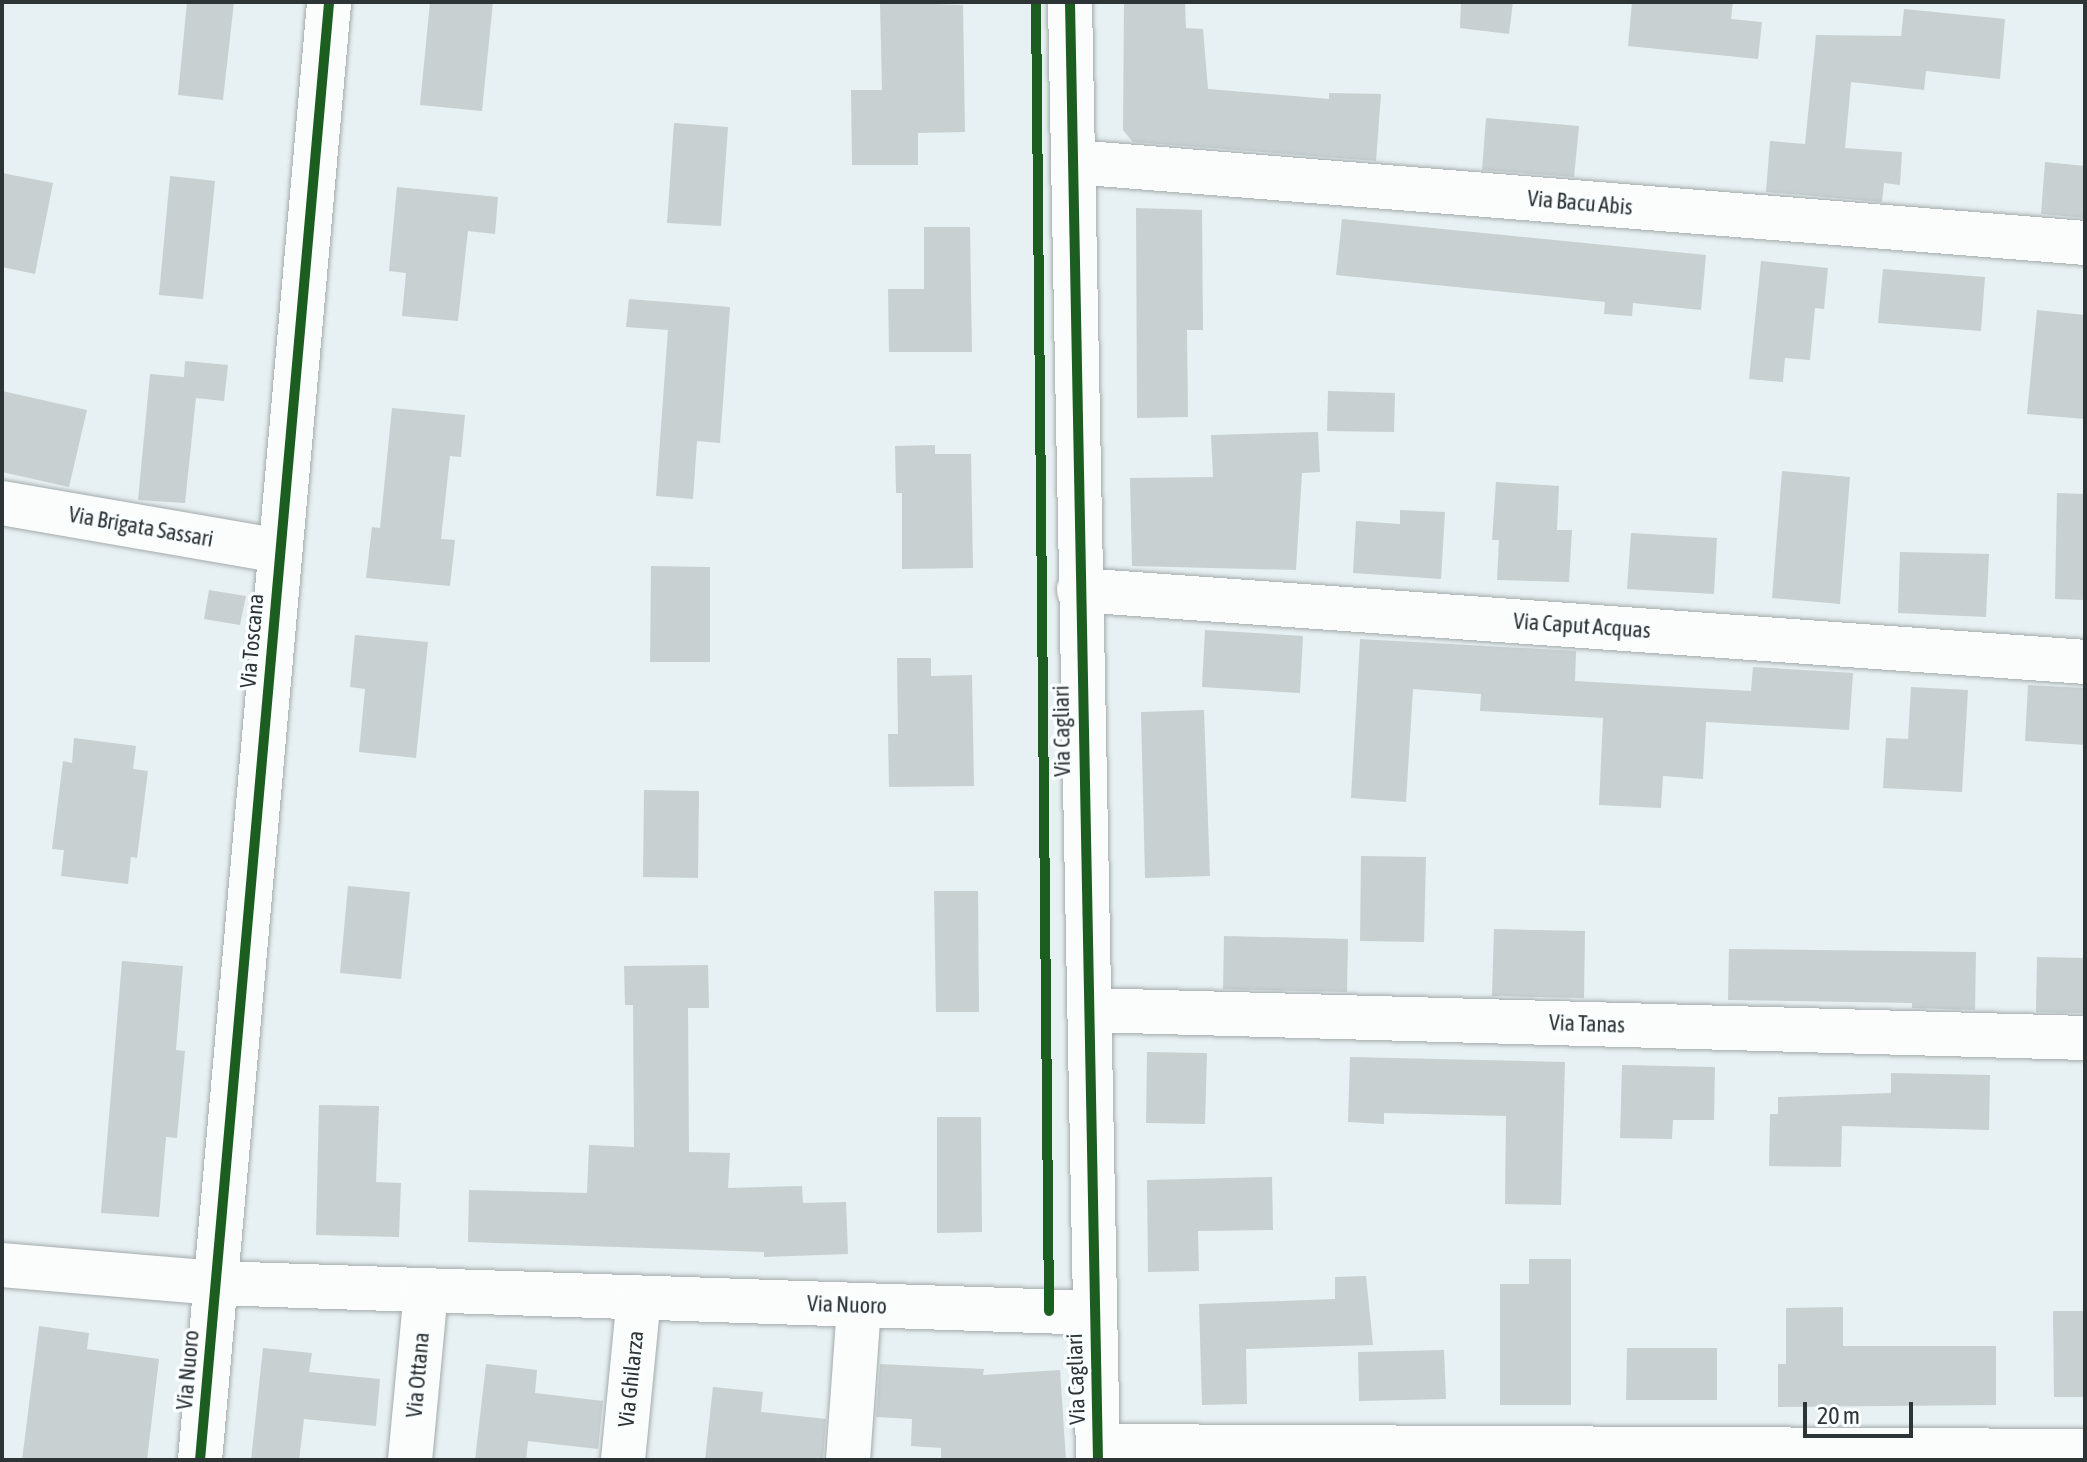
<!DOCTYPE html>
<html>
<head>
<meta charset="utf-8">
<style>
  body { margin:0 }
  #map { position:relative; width:2087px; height:1462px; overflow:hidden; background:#e7f0f2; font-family:"Asap Condensed",sans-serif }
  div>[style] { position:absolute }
  .building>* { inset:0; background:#c8d0d1 }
  .roads { filter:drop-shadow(0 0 2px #a3aaab) drop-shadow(0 0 2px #a3aaab) }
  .minor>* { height:44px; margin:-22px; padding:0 22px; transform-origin:22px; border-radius:22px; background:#fbfdfd }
  .cycleway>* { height:10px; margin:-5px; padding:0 5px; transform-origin:5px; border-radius:5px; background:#1b5e20 }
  span { translate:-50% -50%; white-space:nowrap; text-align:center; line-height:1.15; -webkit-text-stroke:7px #fafefe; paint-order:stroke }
  .street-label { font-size:22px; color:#2d3435 }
  .frame { position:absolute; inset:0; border:4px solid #2d3435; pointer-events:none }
  .scale { position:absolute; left:1803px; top:1402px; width:110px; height:36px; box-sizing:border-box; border:4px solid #2d3435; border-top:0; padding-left:10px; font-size:24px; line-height:28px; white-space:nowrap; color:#2d3435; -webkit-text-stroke:6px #fafefe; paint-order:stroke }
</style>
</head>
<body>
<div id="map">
  <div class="building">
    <i style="clip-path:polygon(187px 2px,234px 2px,223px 100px,178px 95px)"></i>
    <i style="clip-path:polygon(430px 2px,493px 2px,482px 111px,420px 105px)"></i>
    <i style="clip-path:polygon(880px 2px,963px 5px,965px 132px,918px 133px,918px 165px,852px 165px,851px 90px,882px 90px)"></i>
    <i style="clip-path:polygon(1124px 2px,1185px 2px,1186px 28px,1203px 29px,1208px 89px,1329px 99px,1329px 93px,1381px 94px,1376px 161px,1133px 142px,1123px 130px)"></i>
    <i style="clip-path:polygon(1461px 2px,1513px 2px,1509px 34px,1460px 28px)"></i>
    <i style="clip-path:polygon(1632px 2px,1733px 2px,1731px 19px,1762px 22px,1758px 59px,1628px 46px)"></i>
    <i style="clip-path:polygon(1904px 9px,2005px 19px,2000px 79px,1926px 71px,1924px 90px,1851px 82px,1845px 148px,1902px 152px,1900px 185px,1884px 183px,1882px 202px,1766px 192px,1770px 141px,1805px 144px,1816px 35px,1901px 36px)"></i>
    <i style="clip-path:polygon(1486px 118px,1579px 126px,1574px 177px,1482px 170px)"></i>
    <i style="clip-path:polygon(674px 123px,728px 127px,721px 226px,667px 223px)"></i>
    <i style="clip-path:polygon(2045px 162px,2085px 166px,2085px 218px,2041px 214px)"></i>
    <i style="clip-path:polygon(2px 173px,53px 183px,35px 274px,2px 267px)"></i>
    <i style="clip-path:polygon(170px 176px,215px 181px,203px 299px,159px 295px)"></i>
    <i style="clip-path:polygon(397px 187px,498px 197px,495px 234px,468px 231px,458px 321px,402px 316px,406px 273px,389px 271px)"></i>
    <i style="clip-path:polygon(1136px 208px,1202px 210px,1203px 330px,1187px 330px,1188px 417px,1137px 418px)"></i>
    <i style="clip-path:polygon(1342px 219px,1706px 255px,1701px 310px,1633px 303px,1632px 316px,1604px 314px,1605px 302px,1336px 275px)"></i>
    <i style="clip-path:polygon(924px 227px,970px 227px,972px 352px,889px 352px,888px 289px,924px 289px)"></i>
    <i style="clip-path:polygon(1761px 261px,1828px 268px,1824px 309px,1815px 308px,1810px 360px,1785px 358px,1783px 382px,1749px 379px)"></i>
    <i style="clip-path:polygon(1883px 269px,1985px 277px,1981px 331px,1878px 323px)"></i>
    <i style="clip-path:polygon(629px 299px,730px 307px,720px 443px,697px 441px,693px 499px,656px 496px,668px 330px,626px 327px)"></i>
    <i style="clip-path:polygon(2037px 310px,2085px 315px,2085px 419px,2027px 414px)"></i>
    <i style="clip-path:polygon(185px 361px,228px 365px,224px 401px,196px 398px,185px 503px,138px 500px,150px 374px,184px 377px)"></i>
    <i style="clip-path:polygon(2px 391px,87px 410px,69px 487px,2px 472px)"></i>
    <i style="clip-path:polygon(1328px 391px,1395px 393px,1394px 432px,1327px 431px)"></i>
    <i style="clip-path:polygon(392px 408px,465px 415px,461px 457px,450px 456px,441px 539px,455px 540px,450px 586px,366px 578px,372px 527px,380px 528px)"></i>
    <i style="clip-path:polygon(1318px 432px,1320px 472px,1302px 473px,1296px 570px,1132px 566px,1130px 478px,1213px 477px,1211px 435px)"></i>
    <i style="clip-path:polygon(935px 445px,935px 454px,971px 454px,973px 568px,902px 569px,902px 493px,896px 493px,895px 446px)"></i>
    <i style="clip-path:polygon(1782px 471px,1850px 477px,1840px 604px,1772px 598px)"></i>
    <i style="clip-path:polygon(1496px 482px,1559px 486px,1557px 530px,1572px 530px,1569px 582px,1497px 580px,1499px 540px,1492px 540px)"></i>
    <i style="clip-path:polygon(2057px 493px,2085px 494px,2085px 600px,2055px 599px)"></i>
    <i style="clip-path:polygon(1400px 510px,1445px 512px,1441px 579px,1353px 573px,1356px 521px,1400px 524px)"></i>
    <i style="clip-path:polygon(1631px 533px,1717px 538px,1714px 594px,1627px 589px)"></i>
    <i style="clip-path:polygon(1900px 552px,1989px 554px,1986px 617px,1898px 613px)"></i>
    <i style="clip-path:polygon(651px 566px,710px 567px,710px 662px,650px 662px)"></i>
    <i style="clip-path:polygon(209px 590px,246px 596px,240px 625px,204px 619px)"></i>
    <i style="clip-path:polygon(1205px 630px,1303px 636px,1300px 693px,1202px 687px)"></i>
    <i style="clip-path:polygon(355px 635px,428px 642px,416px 758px,359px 752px,365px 689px,350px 687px)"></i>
    <i style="clip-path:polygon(1360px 639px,1576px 651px,1575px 681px,1751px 691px,1753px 667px,1853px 673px,1849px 730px,1706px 722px,1703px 779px,1663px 776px,1661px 808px,1599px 805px,1603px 718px,1480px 711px,1481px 694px,1413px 689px,1406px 802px,1351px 798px)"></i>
    <i style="clip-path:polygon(897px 658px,931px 658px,931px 676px,972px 675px,974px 786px,889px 787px,888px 734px,898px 734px)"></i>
    <i style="clip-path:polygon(2028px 685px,2085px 688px,2085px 745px,2025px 741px)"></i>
    <i style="clip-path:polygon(1911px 687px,1968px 690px,1962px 792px,1883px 788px,1886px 738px,1908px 739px)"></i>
    <i style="clip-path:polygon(1204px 710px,1210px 876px,1145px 878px,1141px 712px)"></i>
    <i style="clip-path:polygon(74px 738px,136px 746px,133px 769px,148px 771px,137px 858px,131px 857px,128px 884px,61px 876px,64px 850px,52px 849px,63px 761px,72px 763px)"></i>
    <i style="clip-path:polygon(644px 790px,699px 791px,698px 878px,643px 877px)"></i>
    <i style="clip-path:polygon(1361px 856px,1426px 857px,1424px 942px,1360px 941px)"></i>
    <i style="clip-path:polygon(348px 886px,410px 892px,401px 979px,340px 973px)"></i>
    <i style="clip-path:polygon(934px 891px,978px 891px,979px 1012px,936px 1012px)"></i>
    <i style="clip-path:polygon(1494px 929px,1585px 931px,1584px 998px,1492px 996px)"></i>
    <i style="clip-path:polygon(1224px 936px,1348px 939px,1347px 992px,1223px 989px)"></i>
    <i style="clip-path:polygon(1729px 949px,1976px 952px,1975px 1010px,1912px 1008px,1912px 1003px,1728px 1000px)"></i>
    <i style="clip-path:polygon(2037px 957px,2085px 958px,2085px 1013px,2036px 1012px)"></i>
    <i style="clip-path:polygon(122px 961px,183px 966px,176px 1050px,185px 1051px,177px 1138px,166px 1137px,159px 1217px,101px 1213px)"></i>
    <i style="clip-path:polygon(708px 965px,709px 1008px,688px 1008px,689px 1152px,730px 1153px,728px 1188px,802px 1186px,803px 1203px,846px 1202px,848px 1254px,764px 1257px,764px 1252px,468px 1242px,469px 1190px,587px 1193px,589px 1145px,634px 1147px,633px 1005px,625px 1005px,624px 966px)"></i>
    <i style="clip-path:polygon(1147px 1052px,1207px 1053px,1205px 1124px,1146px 1123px)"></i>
    <i style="clip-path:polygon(1350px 1057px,1565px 1062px,1561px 1205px,1505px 1204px,1506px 1116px,1384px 1113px,1384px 1124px,1348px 1122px)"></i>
    <i style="clip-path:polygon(1622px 1065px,1715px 1067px,1714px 1120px,1673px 1120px,1672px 1139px,1620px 1138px)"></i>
    <i style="clip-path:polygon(1891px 1073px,1990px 1075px,1989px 1130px,1842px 1126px,1841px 1167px,1769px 1166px,1770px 1114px,1778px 1114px,1778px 1097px,1891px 1093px)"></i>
    <i style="clip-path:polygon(319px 1105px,379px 1106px,376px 1182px,401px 1183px,399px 1237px,316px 1235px)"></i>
    <i style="clip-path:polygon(937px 1117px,981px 1117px,982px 1232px,937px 1233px)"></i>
    <i style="clip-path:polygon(1272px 1177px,1273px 1230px,1198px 1231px,1199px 1271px,1148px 1272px,1147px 1180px)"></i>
    <i style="clip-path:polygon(1529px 1259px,1571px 1259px,1571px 1405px,1500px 1405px,1500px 1284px,1529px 1284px)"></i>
    <i style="clip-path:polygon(1366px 1276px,1373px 1345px,1246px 1349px,1247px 1404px,1202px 1405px,1199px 1304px,1335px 1299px,1335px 1277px)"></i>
    <i style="clip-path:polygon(1843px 1307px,1843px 1346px,1996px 1346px,1996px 1405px,1778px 1407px,1778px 1364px,1786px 1364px,1786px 1308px)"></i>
    <i style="clip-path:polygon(2053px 1311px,2085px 1311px,2085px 1397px,2054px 1397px)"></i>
    <i style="clip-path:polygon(39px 1326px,89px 1333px,87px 1349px,159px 1359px,147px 1460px,22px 1460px)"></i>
    <i style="clip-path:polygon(263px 1348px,312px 1353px,309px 1372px,380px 1379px,376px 1426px,304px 1419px,299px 1460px,251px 1460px)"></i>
    <i style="clip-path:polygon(1627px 1348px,1717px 1348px,1717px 1400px,1626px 1400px)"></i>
    <i style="clip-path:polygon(1444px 1350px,1446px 1399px,1359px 1401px,1358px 1352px)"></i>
    <i style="clip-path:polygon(486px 1364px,537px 1370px,535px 1393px,603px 1401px,598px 1449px,528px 1441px,526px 1460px,475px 1460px)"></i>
    <i style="clip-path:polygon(880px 1364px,984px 1369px,983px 1375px,1060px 1370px,1066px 1460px,941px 1460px,941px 1448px,911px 1446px,912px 1419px,876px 1417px)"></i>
    <i style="clip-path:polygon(713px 1387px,763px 1392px,761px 1412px,826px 1419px,823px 1460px,705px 1460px)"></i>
  </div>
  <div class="roads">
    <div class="minor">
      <i style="left:1070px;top:2px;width:1458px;rotate:88.9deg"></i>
      <i style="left:1074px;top:162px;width:1014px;rotate:4.58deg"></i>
      <i style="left:2px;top:503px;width:282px;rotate:9.8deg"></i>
      <i style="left:1079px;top:590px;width:1009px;rotate:4.09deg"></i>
      <i style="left:1089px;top:1010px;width:996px;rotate:1.61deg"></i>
      <i style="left:2px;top:1265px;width:214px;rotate:4.8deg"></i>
      <i style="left:215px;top:1283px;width:880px;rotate:1.95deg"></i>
      <i style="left:1098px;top:1446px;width:987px;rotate:0.29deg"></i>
      <i style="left:200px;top:1460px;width:1464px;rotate:-84.94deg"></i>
      <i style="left:410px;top:1460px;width:170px;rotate:-84.6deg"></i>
      <i style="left:623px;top:1460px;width:163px;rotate:-84.4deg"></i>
      <i style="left:848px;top:1460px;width:155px;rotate:-85.9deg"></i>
    </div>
  </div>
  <div class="cycleway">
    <i style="left:1036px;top:2px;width:1309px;rotate:89.43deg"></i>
    <i style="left:1070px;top:2px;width:1458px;rotate:88.9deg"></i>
    <i style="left:200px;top:1460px;width:1464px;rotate:-84.94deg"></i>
  </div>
  <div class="street-label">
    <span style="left:1580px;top:203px;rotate:5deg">Via Bacu Abis</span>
    <span style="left:141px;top:527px;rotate:10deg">Via Brigata Sassari</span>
    <span style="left:1582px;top:626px;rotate:4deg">Via Caput Acquas</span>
    <span style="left:252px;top:641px;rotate:-85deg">Via Toscana</span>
    <span style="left:1062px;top:731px;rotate:-91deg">Via Cagliari</span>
    <span style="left:1587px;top:1024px;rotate:2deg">Via Tanas</span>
    <span style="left:847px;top:1305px;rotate:2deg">Via Nuoro</span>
    <span style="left:188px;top:1370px;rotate:-85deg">Via Nuoro</span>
    <span style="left:418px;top:1375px;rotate:-85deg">Via Ottana</span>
    <span style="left:631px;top:1379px;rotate:-84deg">Via Ghilarza</span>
    <span style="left:1076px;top:1379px;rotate:-92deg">Via Cagliari</span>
  </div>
  <div class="frame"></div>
  <div class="scale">20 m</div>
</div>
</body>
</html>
